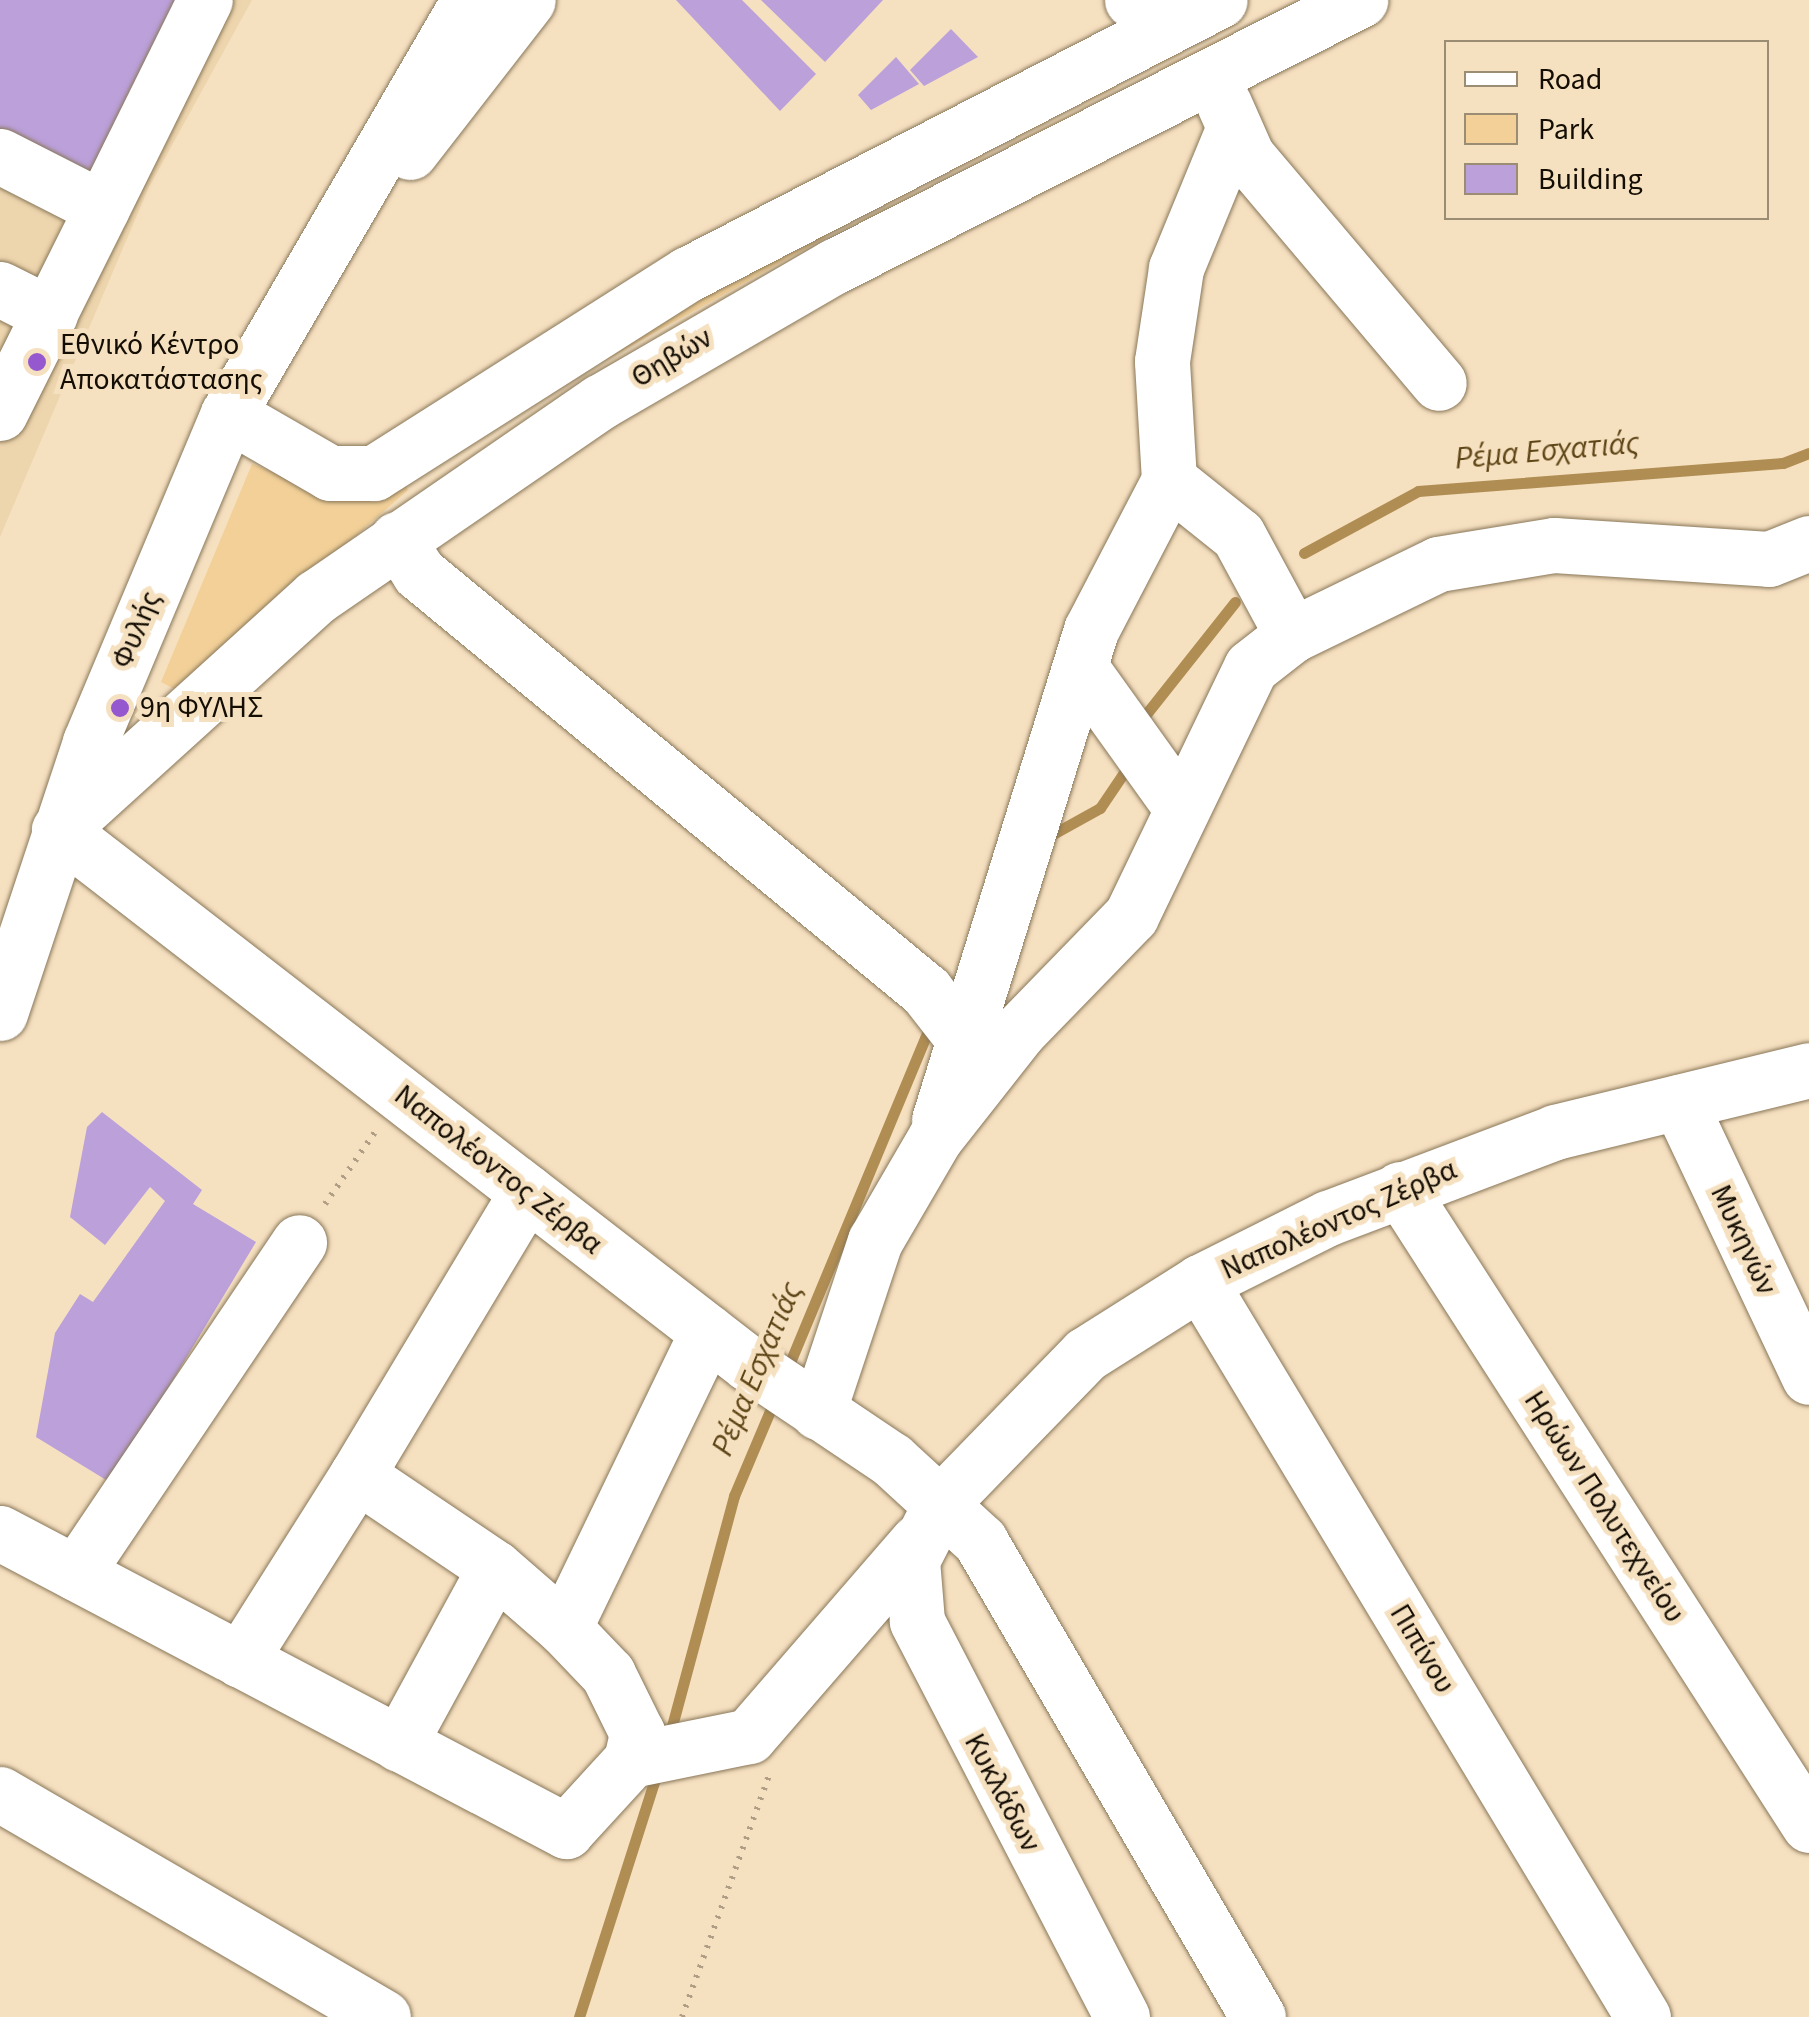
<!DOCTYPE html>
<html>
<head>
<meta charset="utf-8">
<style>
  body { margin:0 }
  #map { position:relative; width:1809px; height:2017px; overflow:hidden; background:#f5e0c0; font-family:"Source Sans 3",sans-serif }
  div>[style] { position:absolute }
  .built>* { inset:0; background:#edd5ad }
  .green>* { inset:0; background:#f2d098 }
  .stream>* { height:11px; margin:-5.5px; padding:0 5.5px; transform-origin:5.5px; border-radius:5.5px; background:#b08d53 }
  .building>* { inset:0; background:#bba0da }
  .path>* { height:6px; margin-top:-3px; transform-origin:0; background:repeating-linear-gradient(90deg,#af9e85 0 2.5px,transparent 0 10.5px) }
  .roads { filter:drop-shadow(0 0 2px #897759) drop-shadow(0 0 2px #897759) }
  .minor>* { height:55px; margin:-27.5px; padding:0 27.5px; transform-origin:27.5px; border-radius:27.5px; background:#fff }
  .major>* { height:55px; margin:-27.5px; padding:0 27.5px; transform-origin:27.5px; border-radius:27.5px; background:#fff }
  .dots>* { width:28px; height:28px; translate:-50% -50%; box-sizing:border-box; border:5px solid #f5e0c0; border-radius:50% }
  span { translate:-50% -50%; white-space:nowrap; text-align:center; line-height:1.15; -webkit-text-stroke:10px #f5e0c0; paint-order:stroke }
  .poi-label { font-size:30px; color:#140d03 }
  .left { translate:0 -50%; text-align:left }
  .street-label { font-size:30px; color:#140d03 }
  .water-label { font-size:32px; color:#5e4516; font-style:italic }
  .legend { position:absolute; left:1444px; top:40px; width:325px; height:180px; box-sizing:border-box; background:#f5e0c0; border:2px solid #9b8c74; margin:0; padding:12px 18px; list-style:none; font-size:30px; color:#140d03 }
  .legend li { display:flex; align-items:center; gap:20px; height:50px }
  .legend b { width:50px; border:2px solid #9b8c74 }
</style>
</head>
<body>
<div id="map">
  <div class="built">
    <i style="clip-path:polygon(0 0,252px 0,149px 187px,0 537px)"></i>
  </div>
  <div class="green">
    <i style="clip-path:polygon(818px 228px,825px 238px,604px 361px,596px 351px)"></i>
    <i style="clip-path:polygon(252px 464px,283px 476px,403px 479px,408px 490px,178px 691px,161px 682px)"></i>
  </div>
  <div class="stream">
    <i style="left:1304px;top:553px;width:130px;rotate:-28.5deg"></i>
    <i style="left:1418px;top:491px;width:366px;rotate:-4.4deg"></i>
    <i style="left:1783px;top:463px;width:28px;rotate:-21deg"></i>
    <i style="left:1143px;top:718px;width:148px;rotate:-51.6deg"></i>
    <i style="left:1044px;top:839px;width:64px;rotate:-29deg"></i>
    <i style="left:1100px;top:808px;width:48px;rotate:-56deg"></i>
    <i style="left:786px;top:1372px;width:367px;rotate:-67.4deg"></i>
    <i style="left:669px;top:1737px;width:250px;rotate:-74.9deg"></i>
    <i style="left:734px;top:1496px;width:105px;rotate:-67.1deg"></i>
    <i style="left:579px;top:2017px;width:257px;rotate:-72.3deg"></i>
  </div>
  <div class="building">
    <i style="clip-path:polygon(0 0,182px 0,90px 183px,0 137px)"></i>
    <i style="clip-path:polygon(676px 0,742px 0,816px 74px,780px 111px)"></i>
    <i style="clip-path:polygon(761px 0,883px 0,825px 62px)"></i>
    <i style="clip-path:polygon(951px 29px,978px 57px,924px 86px,910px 70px)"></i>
    <i style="clip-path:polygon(896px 57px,919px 84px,871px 110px,858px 95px)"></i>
    <i style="clip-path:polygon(102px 1112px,202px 1190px,193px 1204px,256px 1242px,111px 1483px,36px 1437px,55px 1333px,80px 1294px,93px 1302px,165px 1201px,150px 1187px,105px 1245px,70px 1217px,87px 1127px)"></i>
  </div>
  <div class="path">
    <i style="left:325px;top:1204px;width:88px;rotate:-55.2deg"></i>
    <i style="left:682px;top:2017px;width:256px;rotate:-70.2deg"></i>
  </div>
  <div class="roads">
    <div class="minor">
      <i style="left:1132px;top:0;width:53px;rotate:20.8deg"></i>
      <i style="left:1224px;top:104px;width:57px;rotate:66.1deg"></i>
      <i style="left:1247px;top:156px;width:297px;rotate:49.8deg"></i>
      <i style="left:0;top:156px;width:114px;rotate:27deg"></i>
      <i style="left:102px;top:208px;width:229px;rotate:116.5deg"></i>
      <i style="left:102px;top:208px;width:232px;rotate:-63.7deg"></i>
      <i style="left:0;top:289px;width:56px;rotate:26.6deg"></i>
      <i style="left:1169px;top:480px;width:88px;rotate:38.6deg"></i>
      <i style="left:1238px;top:535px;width:114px;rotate:61.6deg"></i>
      <i style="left:397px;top:539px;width:40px;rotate:57.1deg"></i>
      <i style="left:419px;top:573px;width:657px;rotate:39.5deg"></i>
      <i style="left:926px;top:991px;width:57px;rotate:52.1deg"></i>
      <i style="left:1081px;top:668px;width:168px;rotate:54.4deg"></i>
      <i style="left:59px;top:830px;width:872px;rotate:37.74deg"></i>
      <i style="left:749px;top:1364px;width:172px;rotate:33.9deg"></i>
      <i style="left:892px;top:1460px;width:120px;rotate:42.6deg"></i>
      <i style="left:980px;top:1541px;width:551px;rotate:59.71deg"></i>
      <i style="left:1679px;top:1102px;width:304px;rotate:64.7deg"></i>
      <i style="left:939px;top:1120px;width:513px;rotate:-72.77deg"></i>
      <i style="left:1091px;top:630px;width:169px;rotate:-62.5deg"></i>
      <i style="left:1169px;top:480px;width:119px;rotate:-93.4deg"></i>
      <i style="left:1162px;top:361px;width:94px;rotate:-81.4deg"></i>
      <i style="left:1176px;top:268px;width:149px;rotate:-67.6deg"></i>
      <i style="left:1400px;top:1189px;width:756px;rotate:57.26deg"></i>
      <i style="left:527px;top:1192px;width:330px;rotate:121deg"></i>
      <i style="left:357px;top:1475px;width:166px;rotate:34deg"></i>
      <i style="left:495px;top:1568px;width:91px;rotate:41deg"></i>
      <i style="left:564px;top:1628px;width:329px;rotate:-64.2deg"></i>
      <i style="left:1200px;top:1282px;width:858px;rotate:58.92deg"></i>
      <i style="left:818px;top:1412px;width:180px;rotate:-71.6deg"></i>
      <i style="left:875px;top:1241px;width:119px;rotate:-59.8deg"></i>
      <i style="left:935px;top:1138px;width:137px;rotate:-51.8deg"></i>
      <i style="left:1020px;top:1030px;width:159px;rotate:-45.8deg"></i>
      <i style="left:1131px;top:916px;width:276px;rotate:-64.3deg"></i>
      <i style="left:1251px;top:667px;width:52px;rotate:-38deg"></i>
      <i style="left:1292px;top:635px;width:162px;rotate:-25.9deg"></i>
      <i style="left:1438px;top:564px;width:118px;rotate:-9.3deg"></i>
      <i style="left:1554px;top:545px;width:215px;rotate:3.7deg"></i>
      <i style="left:1769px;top:559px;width:43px;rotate:-21.8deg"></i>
      <i style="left:0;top:1533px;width:640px;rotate:27.77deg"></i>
      <i style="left:566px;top:1831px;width:96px;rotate:-47.5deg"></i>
      <i style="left:631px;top:1760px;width:28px;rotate:-77deg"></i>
      <i style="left:637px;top:1733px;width:66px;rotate:-116.2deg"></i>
      <i style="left:608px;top:1674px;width:64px;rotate:-133.7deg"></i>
      <i style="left:76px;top:1573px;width:399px;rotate:-56deg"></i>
      <i style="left:240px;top:1660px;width:219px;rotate:-57.7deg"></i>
      <i style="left:399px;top:1744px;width:200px;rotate:-61.4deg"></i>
      <i style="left:631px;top:1760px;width:120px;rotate:-11.5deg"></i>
      <i style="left:749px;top:1736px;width:257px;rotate:-49.1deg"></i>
      <i style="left:0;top:1794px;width:443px;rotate:30.2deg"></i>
      <i style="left:1122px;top:2017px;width:446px;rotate:-117.4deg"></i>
      <i style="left:917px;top:1621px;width:61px;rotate:-94.7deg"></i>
      <i style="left:912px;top:1560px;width:64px;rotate:-63deg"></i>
      <i style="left:941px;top:1503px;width:208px;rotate:-45.8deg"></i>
      <i style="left:1086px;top:1354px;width:135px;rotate:-32.3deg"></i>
      <i style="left:1200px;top:1282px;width:143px;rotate:-26.6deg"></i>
      <i style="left:1328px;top:1218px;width:243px;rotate:-20.7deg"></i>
      <i style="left:1555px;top:1132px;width:261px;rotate:-13.7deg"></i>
    </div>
    <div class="major">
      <i style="left:410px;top:152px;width:192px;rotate:-52.2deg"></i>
      <i style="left:228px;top:414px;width:118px;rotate:30deg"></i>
      <i style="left:330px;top:473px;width:44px"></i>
      <i style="left:374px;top:473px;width:372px;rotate:-32.4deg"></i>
      <i style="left:688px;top:274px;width:598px;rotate:-27.25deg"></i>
      <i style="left:59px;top:830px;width:347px;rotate:-42.2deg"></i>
      <i style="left:316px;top:597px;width:345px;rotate:-34.5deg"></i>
      <i style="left:600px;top:402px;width:272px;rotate:-30.1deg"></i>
      <i style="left:835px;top:266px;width:589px;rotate:-26.87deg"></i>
      <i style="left:0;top:1013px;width:286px;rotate:-71.6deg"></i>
      <i style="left:90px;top:742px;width:356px;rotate:-67.2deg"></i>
      <i style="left:228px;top:414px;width:479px;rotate:-59.8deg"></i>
    </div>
  </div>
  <div class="dots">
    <i style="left:37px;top:362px;background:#9658ce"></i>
    <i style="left:120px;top:708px;background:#9658ce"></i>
  </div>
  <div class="poi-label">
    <span class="left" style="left:60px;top:362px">Εθνικό Κέντρο<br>Αποκατάστασης</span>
    <span class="left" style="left:140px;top:708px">9η ΦΥΛΗΣ</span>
  </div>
  <div class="street-label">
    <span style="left:672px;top:358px;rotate:-31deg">Θηβών</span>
    <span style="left:137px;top:630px;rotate:-67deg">Φυλής</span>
    <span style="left:498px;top:1170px;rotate:38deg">Ναπολέοντος Ζέρβα</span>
    <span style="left:1339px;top:1220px;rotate:-24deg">Ναπολέοντος Ζέρβα</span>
    <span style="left:1743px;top:1240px;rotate:65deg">Μυκηνών</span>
    <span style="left:1604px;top:1507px;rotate:57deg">Ηρώων Πολυτεχνείου</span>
    <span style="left:1422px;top:1649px;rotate:59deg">Πιπίνου</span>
    <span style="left:1002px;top:1793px;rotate:62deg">Κυκλάδων</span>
  </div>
  <div class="water-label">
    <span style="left:1547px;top:451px;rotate:-5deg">Ρέμα Εσχατιάς</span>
    <span style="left:757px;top:1369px;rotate:-67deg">Ρέμα Εσχατιάς</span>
  </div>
  <ul class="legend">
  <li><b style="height:12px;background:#fff"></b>Road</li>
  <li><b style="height:28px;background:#f2d098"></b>Park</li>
  <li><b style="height:28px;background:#bba0da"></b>Building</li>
  </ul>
</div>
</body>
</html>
